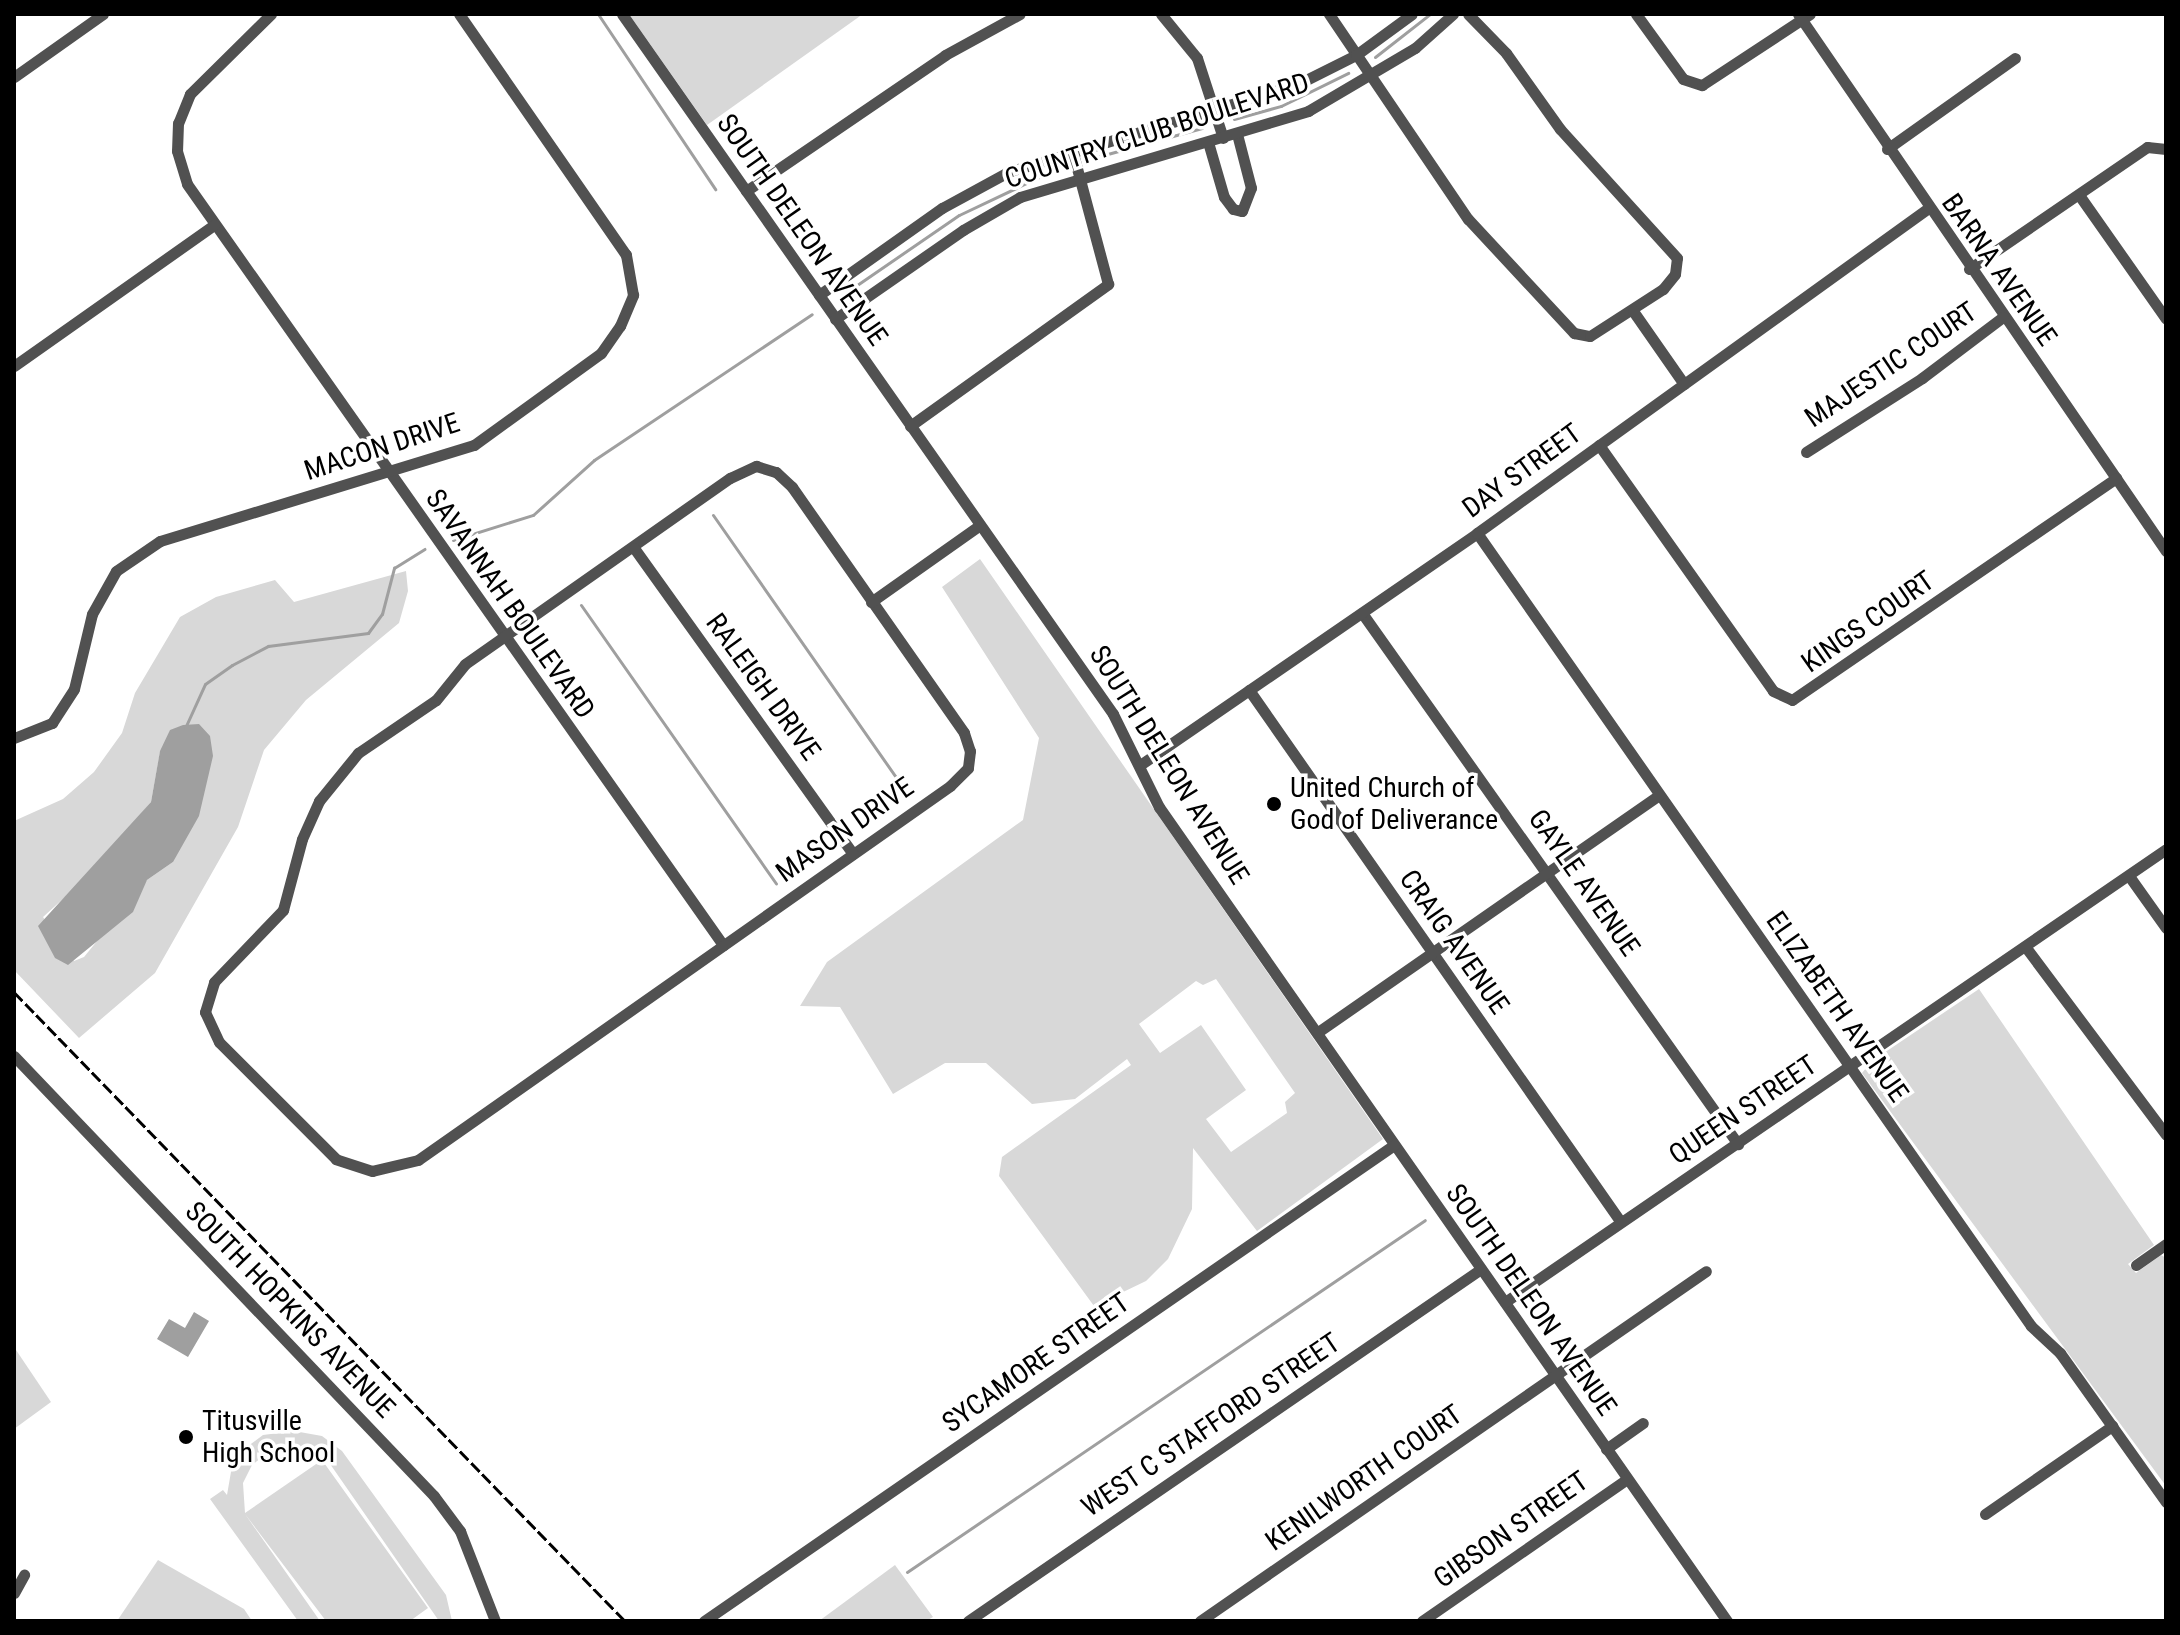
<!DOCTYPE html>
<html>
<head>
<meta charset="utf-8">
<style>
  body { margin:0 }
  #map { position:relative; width:2180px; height:1635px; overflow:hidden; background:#fff; font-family:"Roboto Condensed",sans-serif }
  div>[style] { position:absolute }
  .green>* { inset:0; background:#d8d8d8 }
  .water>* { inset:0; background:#9f9f9f }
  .stream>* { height:3px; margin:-1.5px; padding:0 1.5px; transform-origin:1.5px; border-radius:1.5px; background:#9f9f9f }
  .minor>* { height:11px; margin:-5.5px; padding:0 5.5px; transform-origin:5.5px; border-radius:5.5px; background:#515151 }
  .rail>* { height:3px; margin-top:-1.5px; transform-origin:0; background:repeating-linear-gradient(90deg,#000 0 12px,transparent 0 16px) }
  .dots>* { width:22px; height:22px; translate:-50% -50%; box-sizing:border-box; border:4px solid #fff; border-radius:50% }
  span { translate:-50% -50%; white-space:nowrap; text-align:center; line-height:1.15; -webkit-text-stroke:7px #fff; paint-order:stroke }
  .street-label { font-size:28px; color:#000 }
  .poi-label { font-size:28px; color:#000 }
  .left { translate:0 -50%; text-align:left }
  .frame { position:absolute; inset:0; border:16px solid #000; pointer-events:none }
</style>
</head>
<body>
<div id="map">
  <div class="green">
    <i style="clip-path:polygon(629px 14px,863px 14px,707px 125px)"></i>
    <i style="clip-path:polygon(evenodd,980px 559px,1383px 1139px,1257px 1231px,1193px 1148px,1192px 1209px,1168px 1259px,1146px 1281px,1094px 1306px,999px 1176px,1002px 1157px,1131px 1065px,1127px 1059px,1075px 1099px,1032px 1104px,986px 1063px,945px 1063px,893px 1094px,840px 1007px,800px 1006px,827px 962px,1023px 820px,1039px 738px,942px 587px,980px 559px,1216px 979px,1295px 1093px,1285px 1102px,1287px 1113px,1231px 1152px,1206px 1119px,1246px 1090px,1201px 1025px,1160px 1053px,1139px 1024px,1196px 981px,1203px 985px,1216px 979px)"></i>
    <i style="clip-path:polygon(evenodd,406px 571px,408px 591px,399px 623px,306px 700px,264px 750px,238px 827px,155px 973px,79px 1038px,14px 970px,14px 821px,63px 799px,94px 772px,122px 733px,135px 693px,180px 617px,216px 597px,275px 580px,294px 602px,406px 571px,160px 752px,173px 862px,147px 880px,84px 957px,74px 961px,43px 917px,87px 877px,151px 802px,160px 752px)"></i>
    <i style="clip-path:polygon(1979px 989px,2154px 1245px,2128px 1264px,2136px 1273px,2161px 1255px,2166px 1258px,2166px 1486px,1862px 1073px,1872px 1061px)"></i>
    <i style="clip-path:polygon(14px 1347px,51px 1402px,14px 1429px)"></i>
    <i style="clip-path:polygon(294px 1431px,322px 1436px,342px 1451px,446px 1595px,452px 1621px,439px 1621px,328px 1461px,293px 1446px,267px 1453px,252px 1465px,243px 1483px,245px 1513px,322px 1460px,428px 1608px,410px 1621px,326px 1621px,245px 1514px,320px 1621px,298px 1621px,210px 1499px,223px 1490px,227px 1495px,232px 1466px,244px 1449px,263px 1435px)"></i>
    <i style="clip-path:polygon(158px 1560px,244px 1609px,252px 1621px,117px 1621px)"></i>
    <i style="clip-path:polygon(895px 1565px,933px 1617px,926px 1621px,819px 1621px)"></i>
  </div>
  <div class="water">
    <i style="clip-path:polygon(183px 725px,199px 724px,210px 736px,213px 756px,199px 816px,173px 862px,147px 880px,133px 912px,68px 965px,55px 958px,38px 926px,151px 802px,160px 751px,170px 730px)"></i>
    <i style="clip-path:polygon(194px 1312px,209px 1321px,188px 1357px,157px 1339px,169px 1319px,185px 1328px)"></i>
  </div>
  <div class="stream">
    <i style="left:598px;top:14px;width:211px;rotate:56.2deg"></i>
    <i style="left:1375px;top:57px;width:70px;rotate:-38deg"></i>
    <i style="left:1234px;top:119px;width:49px;rotate:-15.5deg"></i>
    <i style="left:1281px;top:106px;width:75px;rotate:-26.2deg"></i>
    <i style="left:1093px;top:158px;width:113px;rotate:-15.4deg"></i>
    <i style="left:841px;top:296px;width:143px;rotate:-34.5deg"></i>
    <i style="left:959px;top:215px;width:114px;rotate:-25.4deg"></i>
    <i style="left:713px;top:515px;width:334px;rotate:55.1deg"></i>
    <i style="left:453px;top:540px;width:84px;rotate:-17.4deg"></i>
    <i style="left:533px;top:515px;width:82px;rotate:-42deg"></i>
    <i style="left:594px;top:460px;width:262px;rotate:-33.8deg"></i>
    <i style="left:581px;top:605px;width:340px;rotate:55deg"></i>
    <i style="left:185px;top:728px;width:48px;rotate:-65.6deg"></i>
    <i style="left:205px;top:684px;width:33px;rotate:-35deg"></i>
    <i style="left:232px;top:665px;width:41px;rotate:-27.8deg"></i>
    <i style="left:268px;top:646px;width:101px;rotate:-7.4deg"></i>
    <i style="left:368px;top:633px;width:24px;rotate:-54deg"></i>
    <i style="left:382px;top:614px;width:48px;rotate:-75.4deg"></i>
    <i style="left:394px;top:568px;width:36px;rotate:-32deg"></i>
    <i style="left:907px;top:1572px;width:626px;rotate:-34.2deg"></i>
  </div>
  <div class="minor">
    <i style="left:271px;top:14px;width:114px;rotate:135.4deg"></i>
    <i style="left:190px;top:94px;width:31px;rotate:112deg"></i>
    <i style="left:178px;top:123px;width:28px;rotate:92deg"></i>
    <i style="left:177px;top:151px;width:34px;rotate:73deg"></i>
    <i style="left:187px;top:184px;width:931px;rotate:54.84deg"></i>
    <i style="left:622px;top:14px;width:855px;rotate:54.95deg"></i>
    <i style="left:1113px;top:714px;width:104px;rotate:63.7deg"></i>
    <i style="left:1159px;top:807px;width:993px;rotate:55.09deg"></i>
    <i style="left:1161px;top:14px;width:57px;rotate:50.7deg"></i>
    <i style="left:1197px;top:58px;width:84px;rotate:72deg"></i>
    <i style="left:1329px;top:14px;width:248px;rotate:55.9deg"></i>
    <i style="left:1468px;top:219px;width:156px;rotate:47.1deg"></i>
    <i style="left:1574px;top:333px;width:16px;rotate:11deg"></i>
    <i style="left:1590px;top:336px;width:87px;rotate:-32.8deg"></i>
    <i style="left:1663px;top:289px;width:19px;rotate:-51deg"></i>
    <i style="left:1675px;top:274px;width:16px;rotate:-83deg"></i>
    <i style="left:1677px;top:258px;width:174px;rotate:-132.2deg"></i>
    <i style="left:1560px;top:129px;width:93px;rotate:-125.4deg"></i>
    <i style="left:1506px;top:53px;width:54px;rotate:-134.3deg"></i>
    <i style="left:1636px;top:14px;width:80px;rotate:54.1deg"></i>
    <i style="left:1683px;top:79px;width:20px;rotate:18deg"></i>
    <i style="left:1702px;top:85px;width:129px;rotate:-33.3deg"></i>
    <i style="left:1798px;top:14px;width:651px;rotate:55.58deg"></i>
    <i style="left:14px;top:77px;width:109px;rotate:-35.3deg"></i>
    <i style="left:1208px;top:142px;width:57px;rotate:73.8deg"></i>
    <i style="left:1224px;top:197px;width:15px;rotate:53deg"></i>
    <i style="left:1233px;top:209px;width:9px;rotate:13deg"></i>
    <i style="left:1242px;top:211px;width:25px;rotate:-69deg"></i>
    <i style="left:1251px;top:188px;width:56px;rotate:-104.5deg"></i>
    <i style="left:1887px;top:149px;width:157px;rotate:-35.4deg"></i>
    <i style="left:746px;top:191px;width:241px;rotate:-34.3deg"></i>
    <i style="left:945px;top:55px;width:85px;rotate:-28.7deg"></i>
    <i style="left:2079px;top:195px;width:151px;rotate:54.9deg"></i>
    <i style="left:1969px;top:269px;width:216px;rotate:-34.4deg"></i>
    <i style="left:2147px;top:147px;width:19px;rotate:6deg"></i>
    <i style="left:819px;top:295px;width:151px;rotate:-35.3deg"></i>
    <i style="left:942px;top:208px;width:75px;rotate:-28.6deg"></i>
    <i style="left:1008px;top:172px;width:303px;rotate:-16.9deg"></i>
    <i style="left:1298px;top:84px;width:65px;rotate:-26.6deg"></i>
    <i style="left:1356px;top:55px;width:69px;rotate:-36.2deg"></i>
    <i style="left:1633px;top:311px;width:89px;rotate:55.1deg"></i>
    <i style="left:835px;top:319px;width:156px;rotate:-34.8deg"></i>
    <i style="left:963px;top:230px;width:66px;rotate:-30.1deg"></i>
    <i style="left:1020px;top:197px;width:301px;rotate:-16.6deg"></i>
    <i style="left:1308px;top:111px;width:124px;rotate:-30.5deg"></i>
    <i style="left:1415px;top:48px;width:51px;rotate:-41.8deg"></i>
    <i style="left:14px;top:366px;width:245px;rotate:-35.2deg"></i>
    <i style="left:910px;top:426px;width:244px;rotate:-35.6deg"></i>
    <i style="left:1108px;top:284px;width:139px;rotate:-105deg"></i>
    <i style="left:1599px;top:445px;width:301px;rotate:54.7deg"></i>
    <i style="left:1773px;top:691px;width:21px;rotate:25deg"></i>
    <i style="left:1792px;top:700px;width:393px;rotate:-34.4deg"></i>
    <i style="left:1806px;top:452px;width:138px;rotate:-32.5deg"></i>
    <i style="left:1922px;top:378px;width:101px;rotate:-37deg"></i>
    <i style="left:756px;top:466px;width:21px;rotate:17deg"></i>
    <i style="left:776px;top:472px;width:22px;rotate:43deg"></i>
    <i style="left:792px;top:487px;width:300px;rotate:55deg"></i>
    <i style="left:964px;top:733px;width:19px;rotate:72deg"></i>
    <i style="left:970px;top:751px;width:17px;rotate:97deg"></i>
    <i style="left:968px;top:768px;width:25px;rotate:135deg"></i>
    <i style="left:950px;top:786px;width:650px;rotate:144.89deg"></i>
    <i style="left:418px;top:1160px;width:47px;rotate:166.6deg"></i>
    <i style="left:372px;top:1171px;width:38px;rotate:-162deg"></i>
    <i style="left:336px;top:1159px;width:165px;rotate:-135deg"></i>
    <i style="left:219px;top:1042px;width:33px;rotate:-115deg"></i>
    <i style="left:205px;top:1012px;width:31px;rotate:-73deg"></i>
    <i style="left:214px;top:982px;width:100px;rotate:-46.2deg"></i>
    <i style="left:283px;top:910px;width:73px;rotate:-75deg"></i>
    <i style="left:302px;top:839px;width:42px;rotate:-65.9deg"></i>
    <i style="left:319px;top:801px;width:62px;rotate:-50.9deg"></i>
    <i style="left:358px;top:753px;width:94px;rotate:-34.2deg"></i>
    <i style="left:436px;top:700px;width:46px;rotate:-51.1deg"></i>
    <i style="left:465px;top:664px;width:324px;rotate:-35.1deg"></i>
    <i style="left:730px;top:478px;width:29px;rotate:-25deg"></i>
    <i style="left:1477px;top:533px;width:967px;rotate:55.06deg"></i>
    <i style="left:2031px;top:1326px;width:40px;rotate:43deg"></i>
    <i style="left:2060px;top:1353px;width:183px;rotate:54.6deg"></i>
    <i style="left:634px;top:548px;width:376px;rotate:54.4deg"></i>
    <i style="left:871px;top:602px;width:133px;rotate:-35.2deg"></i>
    <i style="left:1362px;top:613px;width:651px;rotate:54.7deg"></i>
    <i style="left:1249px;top:690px;width:648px;rotate:55.06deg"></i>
    <i style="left:14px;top:738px;width:41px;rotate:-21.5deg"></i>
    <i style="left:52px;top:723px;width:40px;rotate:-57.1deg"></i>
    <i style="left:74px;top:689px;width:77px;rotate:-76.5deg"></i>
    <i style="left:92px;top:614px;width:49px;rotate:-60.8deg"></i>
    <i style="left:116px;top:571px;width:53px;rotate:-34.3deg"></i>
    <i style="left:160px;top:541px;width:328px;rotate:-17deg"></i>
    <i style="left:474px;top:445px;width:157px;rotate:-35.9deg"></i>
    <i style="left:601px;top:353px;width:33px;rotate:-55deg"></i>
    <i style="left:620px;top:326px;width:34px;rotate:-67deg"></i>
    <i style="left:633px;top:295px;width:41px;rotate:-99.9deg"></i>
    <i style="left:626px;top:255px;width:293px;rotate:-124.7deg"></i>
    <i style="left:1140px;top:765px;width:409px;rotate:-34.5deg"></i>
    <i style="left:1477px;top:533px;width:555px;rotate:-35.75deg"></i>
    <i style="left:2129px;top:876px;width:64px;rotate:54.6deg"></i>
    <i style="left:2027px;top:949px;width:232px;rotate:53.2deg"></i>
    <i style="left:1318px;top:1032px;width:415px;rotate:-34.8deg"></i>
    <i style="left:14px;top:1056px;width:608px;rotate:46.33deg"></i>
    <i style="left:434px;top:1496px;width:44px;rotate:53.4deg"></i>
    <i style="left:460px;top:1531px;width:97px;rotate:68.7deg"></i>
    <i style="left:2136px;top:1265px;width:37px;rotate:-35deg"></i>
    <i style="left:1505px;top:1302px;width:801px;rotate:-34.42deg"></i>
    <i style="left:1606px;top:1449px;width:45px;rotate:-35.1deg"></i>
    <i style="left:1985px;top:1514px;width:155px;rotate:-34.7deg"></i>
    <i style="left:14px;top:1593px;width:21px;rotate:-61deg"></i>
    <i style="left:704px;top:1621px;width:838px;rotate:-34.6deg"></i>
    <i style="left:968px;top:1621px;width:622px;rotate:-34.46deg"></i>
    <i style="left:1200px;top:1621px;width:615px;rotate:-34.67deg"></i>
    <i style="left:1422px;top:1621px;width:249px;rotate:-34.7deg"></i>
  </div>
  <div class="rail">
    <i style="left:14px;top:992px;width:877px;rotate:45.83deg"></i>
  </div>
  <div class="dots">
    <i style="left:1274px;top:804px;background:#000"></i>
    <i style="left:186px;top:1437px;background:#000"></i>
  </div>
  <div class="street-label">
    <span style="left:1157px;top:131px;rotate:-18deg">COUNTRY CLUB BOULEVARD</span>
    <span style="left:802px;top:230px;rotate:55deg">SOUTH DELEON AVENUE</span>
    <span style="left:1999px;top:270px;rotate:55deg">BARNA AVENUE</span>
    <span style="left:1891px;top:365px;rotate:-34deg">MAJESTIC COURT</span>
    <span style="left:382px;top:447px;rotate:-18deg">MACON DRIVE</span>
    <span style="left:1522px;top:471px;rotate:-36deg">DAY STREET</span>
    <span style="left:510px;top:604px;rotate:55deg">SAVANNAH BOULEVARD</span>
    <span style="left:1868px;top:622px;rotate:-35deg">KINGS COURT</span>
    <span style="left:763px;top:687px;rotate:54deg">RALEIGH DRIVE</span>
    <span style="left:1169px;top:765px;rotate:58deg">SOUTH DELEON AVENUE</span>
    <span style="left:845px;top:830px;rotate:-35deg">MASON DRIVE</span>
    <span style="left:1584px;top:883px;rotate:55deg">GAYLE AVENUE</span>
    <span style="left:1454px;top:942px;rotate:55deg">CRAIG AVENUE</span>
    <span style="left:1837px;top:1007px;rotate:55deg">ELIZABETH AVENUE</span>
    <span style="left:1743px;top:1110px;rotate:-34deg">QUEEN STREET</span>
    <span style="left:1531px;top:1300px;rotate:55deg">SOUTH DELEON AVENUE</span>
    <span style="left:290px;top:1310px;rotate:46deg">SOUTH HOPKINS AVENUE</span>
    <span style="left:1036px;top:1363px;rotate:-35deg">SYCAMORE STREET</span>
    <span style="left:1211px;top:1425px;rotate:-34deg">WEST C STAFFORD STREET</span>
    <span style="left:1364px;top:1478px;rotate:-35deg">KENILWORTH COURT</span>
    <span style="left:1511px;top:1530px;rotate:-35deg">GIBSON STREET</span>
  </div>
  <div class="poi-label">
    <span class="left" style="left:1290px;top:804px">United Church of<br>God of Deliverance</span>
    <span class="left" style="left:202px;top:1437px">Titusville<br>High School</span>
  </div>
  <div class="frame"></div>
</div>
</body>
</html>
